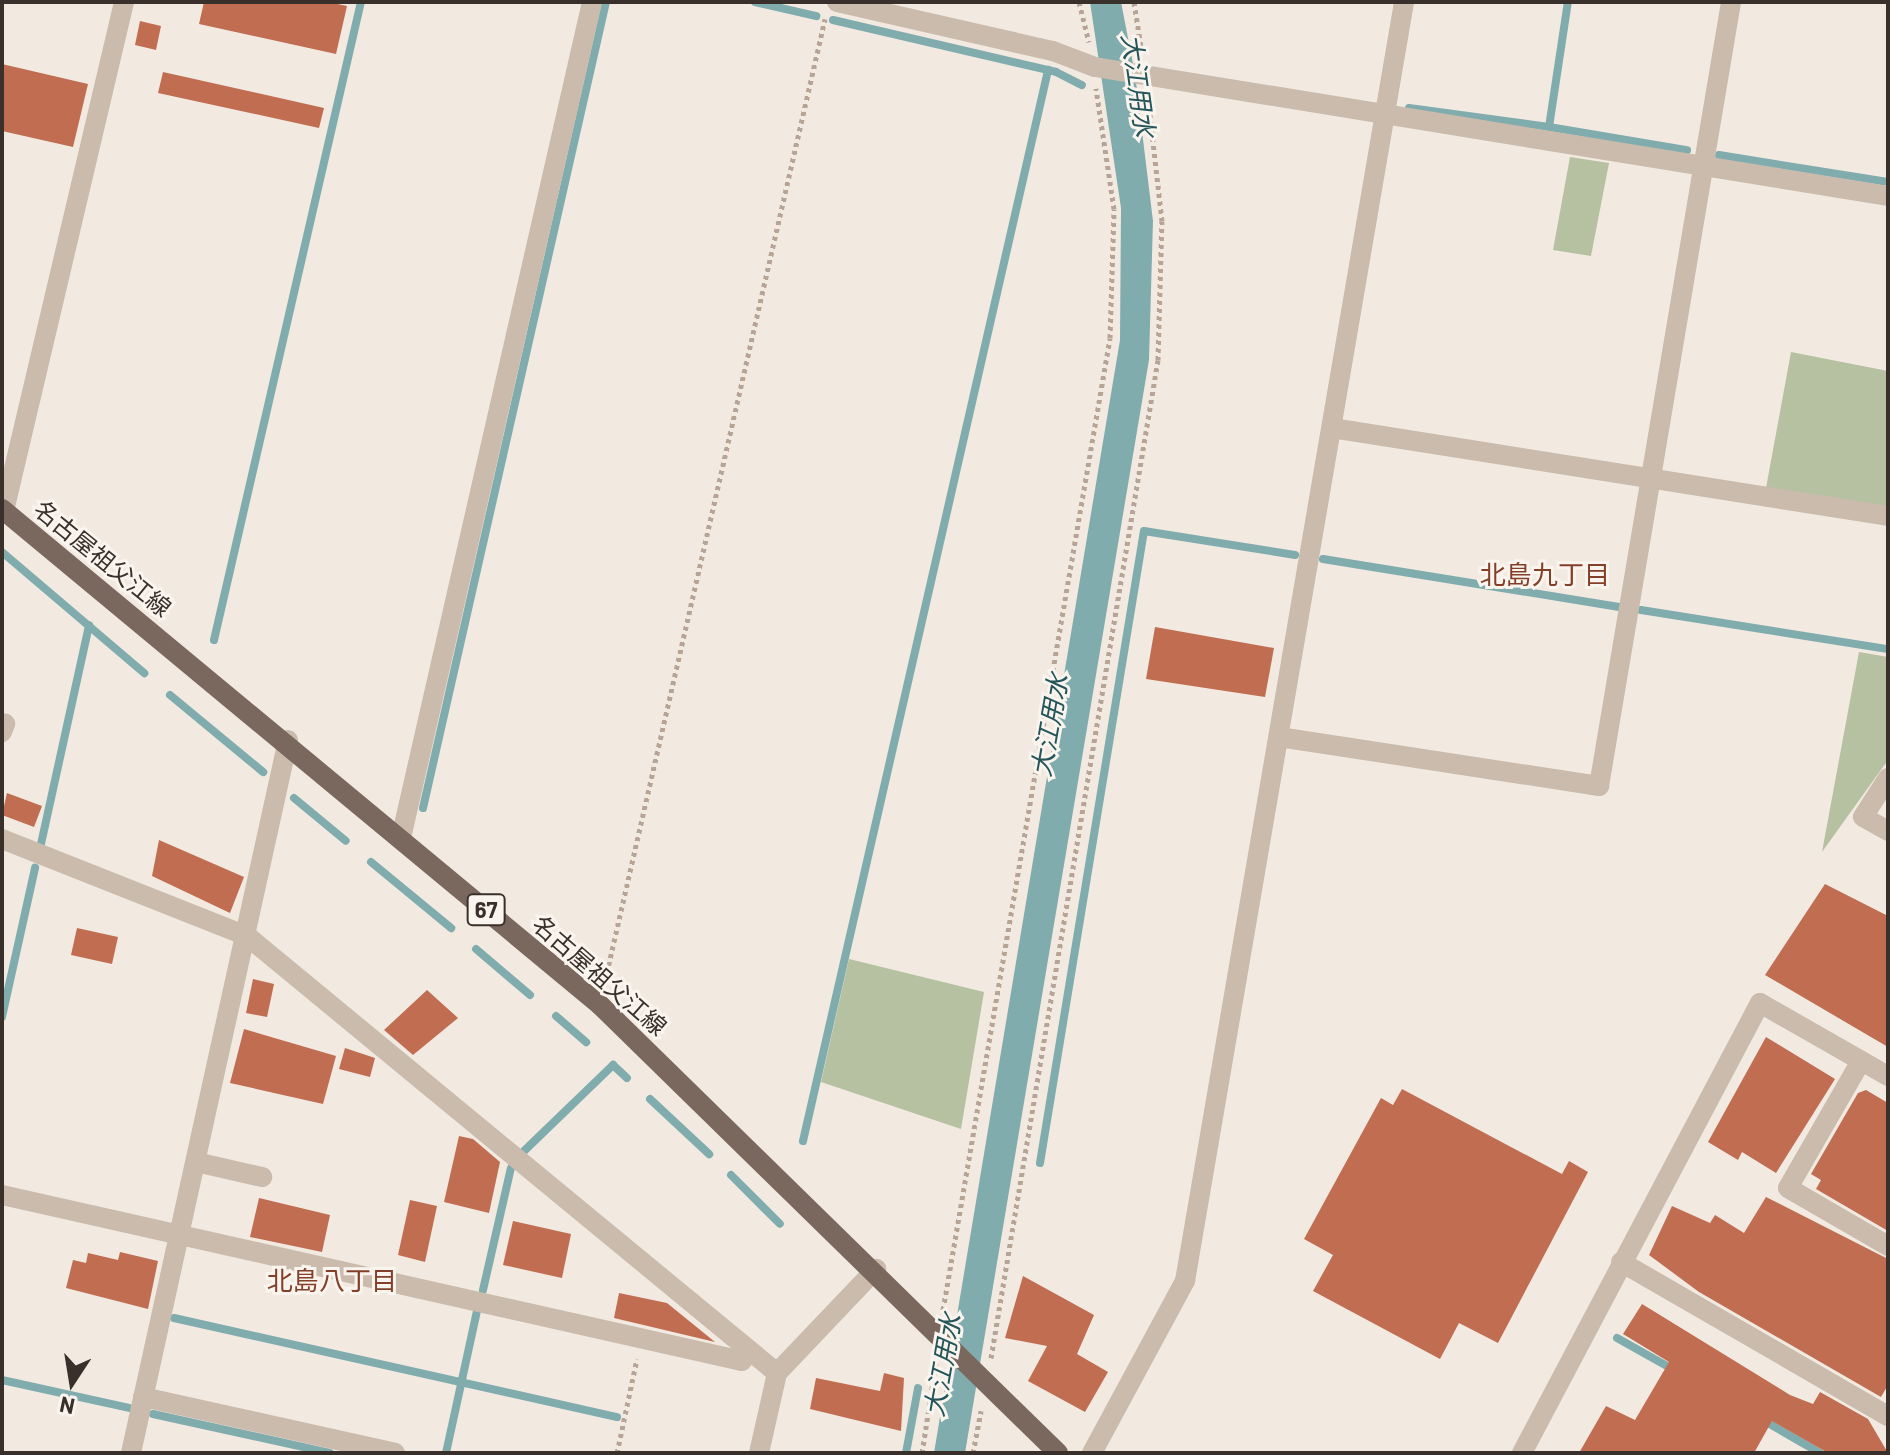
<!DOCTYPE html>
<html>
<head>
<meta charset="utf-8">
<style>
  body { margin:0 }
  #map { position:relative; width:1890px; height:1455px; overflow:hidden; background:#f2eae1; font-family:Barlow,"Noto Sans JP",sans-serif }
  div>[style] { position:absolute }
  .green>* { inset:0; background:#b6c1a1 }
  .water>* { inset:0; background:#81acae }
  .stream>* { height:8px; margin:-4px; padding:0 4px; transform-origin:4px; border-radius:4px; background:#81acae }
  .building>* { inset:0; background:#c06d52 }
  .path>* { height:5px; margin-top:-2.5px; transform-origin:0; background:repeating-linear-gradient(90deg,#b6a597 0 4px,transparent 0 8px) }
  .minor>* { height:20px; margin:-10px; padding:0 10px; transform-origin:10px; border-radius:10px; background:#cabbad }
  .major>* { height:20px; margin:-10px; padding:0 10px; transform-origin:10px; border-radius:10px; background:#7a675d }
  span { translate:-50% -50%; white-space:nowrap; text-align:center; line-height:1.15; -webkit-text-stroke:6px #faf4ee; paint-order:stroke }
  .shield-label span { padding:2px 6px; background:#faf4ee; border:2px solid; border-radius:6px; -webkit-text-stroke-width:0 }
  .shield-label { font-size:22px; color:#39302b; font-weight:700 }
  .street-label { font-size:24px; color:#39302b }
  .water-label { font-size:26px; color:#235559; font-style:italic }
  .neighbourhood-label { font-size:26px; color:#843f28 }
  .frame { position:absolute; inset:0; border:4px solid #39302b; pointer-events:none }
  .north { position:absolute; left:32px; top:1343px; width:80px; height:80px; -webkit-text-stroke:6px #faf4ee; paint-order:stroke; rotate:192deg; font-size:22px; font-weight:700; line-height:32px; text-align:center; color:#39302b }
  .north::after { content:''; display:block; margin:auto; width:28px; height:36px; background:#39302b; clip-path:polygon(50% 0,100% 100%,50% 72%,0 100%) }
</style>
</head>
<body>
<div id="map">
  <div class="green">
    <i style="clip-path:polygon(1570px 157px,1609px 163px,1591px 256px,1553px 250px)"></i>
    <i style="clip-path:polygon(1791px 352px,1888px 371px,1888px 509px,1766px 488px)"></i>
    <i style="clip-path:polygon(1859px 652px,1888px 657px,1888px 760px,1822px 852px)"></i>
    <i style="clip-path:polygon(849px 959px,984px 992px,961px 1129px,821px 1082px)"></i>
  </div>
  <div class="water">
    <i style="clip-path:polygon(1090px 2px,1121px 2px,1135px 74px,1153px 221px,1149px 360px,965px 1453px,934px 1453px,1120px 340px,1121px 208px)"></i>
  </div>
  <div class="stream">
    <i style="left:755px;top:2px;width:63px;rotate:12.9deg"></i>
    <i style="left:833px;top:20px;width:229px;rotate:13.1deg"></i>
    <i style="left:1056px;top:72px;width:29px;rotate:27deg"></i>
    <i style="left:1409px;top:108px;width:141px;rotate:7.7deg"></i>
    <i style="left:1549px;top:127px;width:126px;rotate:-81.4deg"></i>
    <i style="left:1549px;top:127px;width:140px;rotate:9.5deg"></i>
    <i style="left:1719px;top:155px;width:171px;rotate:9.1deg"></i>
    <i style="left:2px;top:552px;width:187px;rotate:40.4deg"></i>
    <i style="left:1323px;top:559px;width:300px;rotate:9.2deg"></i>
    <i style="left:1641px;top:610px;width:250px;rotate:9deg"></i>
    <i style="left:214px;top:640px;width:655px;rotate:-77.03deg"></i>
    <i style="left:170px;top:695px;width:121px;rotate:39.6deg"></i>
    <i style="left:294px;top:798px;width:67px;rotate:39.6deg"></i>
    <i style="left:423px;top:808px;width:827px;rotate:-77.21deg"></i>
    <i style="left:41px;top:844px;width:224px;rotate:-77.6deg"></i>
    <i style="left:371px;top:862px;width:104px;rotate:39.5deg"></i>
    <i style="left:476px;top:949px;width:71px;rotate:40.4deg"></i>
    <i style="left:556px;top:1016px;width:40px;rotate:41deg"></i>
    <i style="left:2px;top:1017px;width:153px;rotate:-77.5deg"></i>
    <i style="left:650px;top:1099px;width:81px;rotate:43deg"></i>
    <i style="left:803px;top:1141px;width:1099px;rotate:-77.11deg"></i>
    <i style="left:524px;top:1151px;width:124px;rotate:-44deg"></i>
    <i style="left:613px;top:1065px;width:19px;rotate:43deg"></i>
    <i style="left:1040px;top:1163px;width:640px;rotate:-80.66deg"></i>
    <i style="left:1144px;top:531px;width:153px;rotate:9deg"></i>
    <i style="left:731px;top:1175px;width:69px;rotate:45deg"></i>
    <i style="left:483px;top:1290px;width:125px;rotate:-77.1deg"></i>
    <i style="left:174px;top:1318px;width:454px;rotate:12.6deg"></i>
    <i style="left:1617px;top:1338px;width:68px;rotate:29.2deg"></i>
    <i style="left:2px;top:1380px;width:130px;rotate:12.4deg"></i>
    <i style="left:153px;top:1414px;width:181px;rotate:12.4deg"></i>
    <i style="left:1761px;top:1419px;width:68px;rotate:30deg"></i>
    <i style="left:446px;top:1453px;width:145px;rotate:-77.7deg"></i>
    <i style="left:906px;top:1453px;width:66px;rotate:-79.5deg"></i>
  </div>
  <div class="building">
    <i style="clip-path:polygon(204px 2px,328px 2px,347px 6px,336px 54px,199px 24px)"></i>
    <i style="clip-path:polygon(140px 21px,161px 26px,156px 50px,135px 45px)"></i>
    <i style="clip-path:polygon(2px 64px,88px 84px,73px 147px,2px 131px)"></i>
    <i style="clip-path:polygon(163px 72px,324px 108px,319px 128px,158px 93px)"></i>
    <i style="clip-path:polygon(1155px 627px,1274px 648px,1265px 697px,1146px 679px)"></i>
    <i style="clip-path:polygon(7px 793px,42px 806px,34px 827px,2px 815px)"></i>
    <i style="clip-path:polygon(159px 840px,244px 877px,230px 913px,152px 876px)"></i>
    <i style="clip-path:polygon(1825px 884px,1888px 916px,1888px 1047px,1765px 975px)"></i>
    <i style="clip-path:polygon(77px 928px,118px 937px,112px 964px,71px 955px)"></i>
    <i style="clip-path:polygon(253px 979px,274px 984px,267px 1017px,246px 1013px)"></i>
    <i style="clip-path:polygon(427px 990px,458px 1018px,413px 1055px,384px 1030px)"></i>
    <i style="clip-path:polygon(244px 1029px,336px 1056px,323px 1104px,230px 1083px)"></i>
    <i style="clip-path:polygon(1766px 1037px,1835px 1079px,1776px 1173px,1742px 1152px,1738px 1160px,1708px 1142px)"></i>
    <i style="clip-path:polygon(345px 1048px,375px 1058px,370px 1077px,339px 1069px)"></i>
    <i style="clip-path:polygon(1402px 1089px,1562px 1174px,1569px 1161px,1588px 1172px,1498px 1343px,1459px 1323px,1440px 1359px,1313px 1291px,1333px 1255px,1304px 1239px,1381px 1098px,1393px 1105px)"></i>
    <i style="clip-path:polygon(1866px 1090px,1888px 1103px,1888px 1231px,1816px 1189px,1821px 1180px,1811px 1174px,1858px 1093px)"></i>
    <i style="clip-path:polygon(459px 1136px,473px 1139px,500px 1162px,489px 1213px,444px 1202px)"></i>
    <i style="clip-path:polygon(1766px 1197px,1888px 1259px,1888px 1385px,1881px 1397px,1699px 1292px,1649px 1255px,1672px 1206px,1710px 1223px,1715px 1215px,1744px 1233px)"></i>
    <i style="clip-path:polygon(259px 1198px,330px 1215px,322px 1252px,250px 1237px)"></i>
    <i style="clip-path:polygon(410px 1200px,437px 1206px,425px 1262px,398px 1255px)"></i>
    <i style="clip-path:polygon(513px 1221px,571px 1234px,562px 1278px,503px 1265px)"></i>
    <i style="clip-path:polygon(120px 1252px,158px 1261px,148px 1309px,66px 1288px,73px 1260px,86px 1263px,88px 1253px,118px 1260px)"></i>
    <i style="clip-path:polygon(1023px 1276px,1094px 1315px,1077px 1354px,1108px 1372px,1085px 1412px,1028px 1381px,1047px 1346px,1005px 1338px)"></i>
    <i style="clip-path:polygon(619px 1293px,667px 1303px,715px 1342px,614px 1318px)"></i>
    <i style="clip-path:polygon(1642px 1304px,1790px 1395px,1813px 1404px,1820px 1392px,1868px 1419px,1888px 1453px,1828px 1453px,1772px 1421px,1754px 1453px,1579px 1453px,1606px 1406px,1635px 1420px,1669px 1362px,1623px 1334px)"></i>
    <i style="clip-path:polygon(884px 1373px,904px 1378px,901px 1431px,810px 1409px,816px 1378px,880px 1391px)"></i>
  </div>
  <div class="path">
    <i style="left:1079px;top:2px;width:41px;rotate:76deg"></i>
    <i style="left:1134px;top:2px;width:52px;rotate:81.1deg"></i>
    <i style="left:605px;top:981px;width:987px;rotate:-77.12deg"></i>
    <i style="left:943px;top:1310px;width:986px;rotate:-80.25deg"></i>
    <i style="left:1110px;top:338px;width:129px;rotate:-88.2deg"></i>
    <i style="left:1114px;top:209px;width:122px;rotate:-98.5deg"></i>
    <i style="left:991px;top:1358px;width:1012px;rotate:-80.5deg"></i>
    <i style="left:1158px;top:360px;width:139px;rotate:-88.4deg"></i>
    <i style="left:1162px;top:221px;width:123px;rotate:-96.5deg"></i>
    <i style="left:617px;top:1453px;width:96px;rotate:-78deg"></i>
    <i style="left:922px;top:1453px;width:91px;rotate:-81.2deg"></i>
    <i style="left:973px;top:1453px;width:43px;rotate:-79.2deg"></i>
  </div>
  <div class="minor">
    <i style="left:837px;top:2px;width:221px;rotate:12.8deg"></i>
    <i style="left:1053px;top:51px;width:45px;rotate:20.9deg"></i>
    <i style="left:1095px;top:67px;width:803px;rotate:9.24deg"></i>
    <i style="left:1332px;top:428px;width:563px;rotate:8.99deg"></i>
    <i style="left:4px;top:511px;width:523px;rotate:-76.73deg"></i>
    <i style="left:2px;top:732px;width:9px;rotate:-69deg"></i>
    <i style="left:1279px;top:737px;width:324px;rotate:8.7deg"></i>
    <i style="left:1599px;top:786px;width:795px;rotate:-80.44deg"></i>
    <i style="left:1888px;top:778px;width:46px;rotate:122.7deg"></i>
    <i style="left:1863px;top:817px;width:29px;rotate:29deg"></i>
    <i style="left:401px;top:838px;width:858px;rotate:-77.13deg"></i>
    <i style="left:2px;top:839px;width:264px;rotate:21.6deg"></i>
    <i style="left:247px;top:936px;width:687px;rotate:39.51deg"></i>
    <i style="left:1861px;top:1061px;width:146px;rotate:119.9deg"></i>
    <i style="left:1788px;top:1188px;width:116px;rotate:30.1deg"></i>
    <i style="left:196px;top:1162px;width:68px;rotate:12.8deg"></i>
    <i style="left:2px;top:1195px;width:758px;rotate:12.64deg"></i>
    <i style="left:742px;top:1361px;width:13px;rotate:-58deg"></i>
    <i style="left:1621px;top:1262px;width:308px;rotate:30deg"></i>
    <i style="left:143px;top:1397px;width:258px;rotate:12.5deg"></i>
    <i style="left:131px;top:1453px;width:730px;rotate:-77.58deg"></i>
    <i style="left:759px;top:1453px;width:82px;rotate:-77.3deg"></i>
    <i style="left:777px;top:1373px;width:144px;rotate:-46.4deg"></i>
    <i style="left:1092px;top:1453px;width:196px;rotate:-61.6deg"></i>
    <i style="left:1185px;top:1281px;width:1298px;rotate:-80.28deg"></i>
    <i style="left:1522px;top:1453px;width:509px;rotate:-62.13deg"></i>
    <i style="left:1760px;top:1003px;width:147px;rotate:29.7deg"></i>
  </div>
  <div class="major">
    <i style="left:2px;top:509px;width:777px;rotate:39.67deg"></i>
    <i style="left:600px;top:1005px;width:641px;rotate:44.37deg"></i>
  </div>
  <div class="shield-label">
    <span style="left:486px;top:910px">67</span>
  </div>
  <div class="street-label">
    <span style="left:103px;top:558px;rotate:39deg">名古屋祖父江線</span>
    <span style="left:600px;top:975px;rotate:41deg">名古屋祖父江線</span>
  </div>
  <div class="water-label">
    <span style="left:1139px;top:85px;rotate:82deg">大江用水</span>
    <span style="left:1049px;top:725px;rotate:-80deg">大江用水</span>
    <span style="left:942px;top:1365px;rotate:-80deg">大江用水</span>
  </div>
  <div class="neighbourhood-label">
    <span style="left:1545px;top:574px">北島九丁目</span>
    <span style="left:332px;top:1280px">北島八丁目</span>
  </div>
  <div class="frame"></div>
  <div class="north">N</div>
</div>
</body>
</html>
